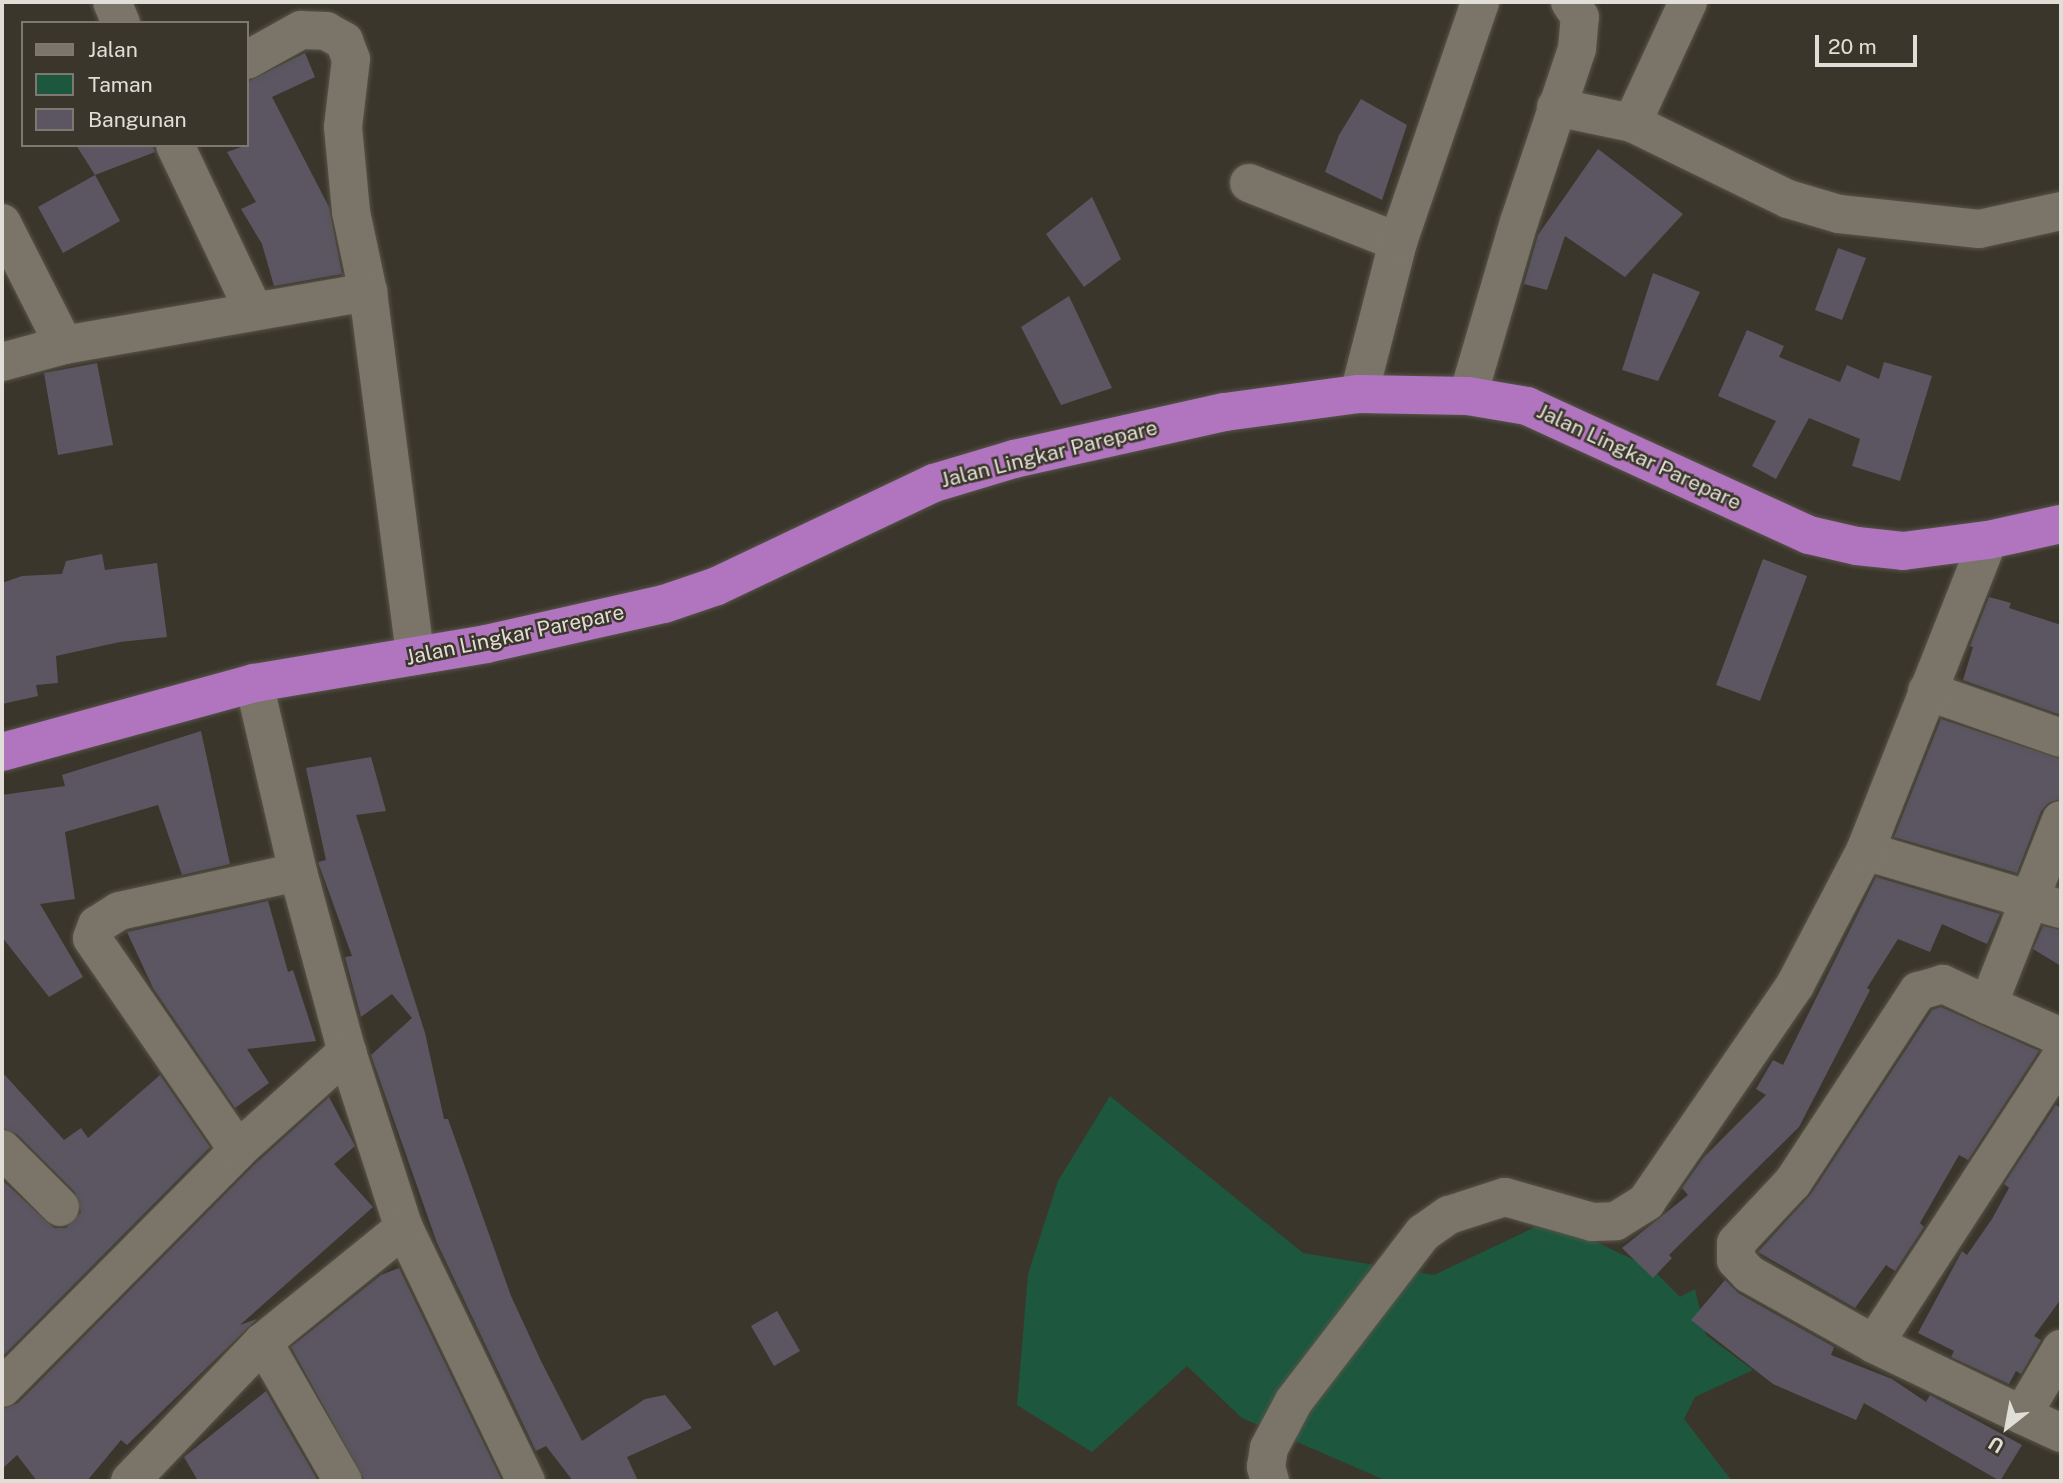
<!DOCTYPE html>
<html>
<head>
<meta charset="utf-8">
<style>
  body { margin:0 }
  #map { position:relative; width:2063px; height:1483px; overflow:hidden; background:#3b362b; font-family:"Public Sans",sans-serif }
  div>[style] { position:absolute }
  .green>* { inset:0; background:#1c573e }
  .building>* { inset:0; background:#5b5662 }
  .roads { filter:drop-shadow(0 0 2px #57544a) drop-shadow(0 0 2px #57544a) }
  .street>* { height:38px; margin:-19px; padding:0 19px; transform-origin:19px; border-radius:19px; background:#7a7568 }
  .highway>* { height:38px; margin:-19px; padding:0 19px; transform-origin:19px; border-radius:19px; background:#b175c0 }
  span { translate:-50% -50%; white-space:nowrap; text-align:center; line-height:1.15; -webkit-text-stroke:5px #3b362b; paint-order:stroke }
  .street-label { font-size:21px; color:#e1ded7 }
  .frame { position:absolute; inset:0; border:4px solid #e1ded7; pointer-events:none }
  .legend { position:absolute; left:21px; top:21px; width:228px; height:126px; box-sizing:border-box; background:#3b362b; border:2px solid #7d7970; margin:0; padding:9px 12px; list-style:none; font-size:21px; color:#e1ded7 }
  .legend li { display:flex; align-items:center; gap:14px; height:35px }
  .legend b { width:35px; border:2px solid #7d7970 }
  .north { position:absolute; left:1972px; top:1392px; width:70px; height:70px; -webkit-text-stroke:5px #3b362b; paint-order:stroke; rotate:211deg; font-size:19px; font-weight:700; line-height:28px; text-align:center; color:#e1ded7 }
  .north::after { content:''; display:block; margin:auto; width:24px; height:32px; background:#e1ded7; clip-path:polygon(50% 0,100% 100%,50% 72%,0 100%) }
  .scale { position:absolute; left:1815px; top:35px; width:102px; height:32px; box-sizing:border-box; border:4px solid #e1ded7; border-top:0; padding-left:9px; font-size:21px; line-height:24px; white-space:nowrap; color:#e1ded7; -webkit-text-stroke:5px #3b362b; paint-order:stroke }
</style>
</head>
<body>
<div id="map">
  <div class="green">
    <i style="clip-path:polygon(1110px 1096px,1303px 1253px,1434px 1275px,1550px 1220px,1651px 1268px,1680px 1297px,1695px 1289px,1706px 1335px,1753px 1370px,1695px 1397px,1684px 1419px,1732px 1481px,1387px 1481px,1242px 1418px,1187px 1366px,1092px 1452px,1017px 1405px,1028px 1274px,1058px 1181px)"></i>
  </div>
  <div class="building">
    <i style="clip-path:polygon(305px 53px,315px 77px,272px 97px,329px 207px,342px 274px,274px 286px,262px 244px,241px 209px,256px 202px,227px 152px,247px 145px,247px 82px)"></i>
    <i style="clip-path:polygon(1361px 99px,1407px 125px,1382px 200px,1325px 172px,1339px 135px)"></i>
    <i style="clip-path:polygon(76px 145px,153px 145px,155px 152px,95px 175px)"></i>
    <i style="clip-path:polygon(1598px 149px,1683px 214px,1625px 277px,1565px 236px,1547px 290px,1524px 284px,1538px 235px)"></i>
    <i style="clip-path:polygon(95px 175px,120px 221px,63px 253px,38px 207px)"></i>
    <i style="clip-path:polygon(1092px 197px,1121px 259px,1084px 287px,1046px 234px)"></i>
    <i style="clip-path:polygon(1838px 248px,1866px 258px,1842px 320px,1815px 310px)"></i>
    <i style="clip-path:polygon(1653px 273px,1700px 292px,1658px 381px,1622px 370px)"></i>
    <i style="clip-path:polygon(1069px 296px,1112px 388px,1061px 405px,1021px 327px)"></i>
    <i style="clip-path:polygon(1747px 330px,1784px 346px,1779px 357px,1840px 382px,1847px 365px,1879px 379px,1884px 362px,1932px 376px,1900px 481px,1852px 466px,1860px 439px,1809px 418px,1776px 479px,1752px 466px,1776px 421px,1718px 396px)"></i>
    <i style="clip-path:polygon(97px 363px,113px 445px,58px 455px,44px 373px)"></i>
    <i style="clip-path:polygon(102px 554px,105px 570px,157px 563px,167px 637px,120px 642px,56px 656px,58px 683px,36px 685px,38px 696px,2px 704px,2px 583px,22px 576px,62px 574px,66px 561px)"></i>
    <i style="clip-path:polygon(1763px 559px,1807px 576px,1760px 701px,1716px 685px)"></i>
    <i style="clip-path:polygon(1989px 597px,2011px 603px,2009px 608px,2061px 625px,2061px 715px,1963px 680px,1973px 647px,1970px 646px)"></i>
    <i style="clip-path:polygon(1941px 719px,2061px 759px,2061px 799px,2048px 803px,2041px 811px,2017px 873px,1894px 837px)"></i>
    <i style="clip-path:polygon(201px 731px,230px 864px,182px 875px,158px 805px,65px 832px,75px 899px,40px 904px,83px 977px,49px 997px,2px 937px,2px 795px,65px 786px,62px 775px)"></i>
    <i style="clip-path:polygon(371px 757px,386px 811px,356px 815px,425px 1033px,444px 1119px,448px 1119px,511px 1296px,541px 1361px,582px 1441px,645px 1399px,665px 1395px,692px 1428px,627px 1457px,638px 1481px,573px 1481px,546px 1446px,536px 1451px,437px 1243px,371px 1055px,412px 1018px,392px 994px,361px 1017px,345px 957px,352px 956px,318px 862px,326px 860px,306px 768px)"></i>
    <i style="clip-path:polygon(1876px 877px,2000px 914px,1987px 944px,1942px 924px,1930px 952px,1898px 939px,1867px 988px,1870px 990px,1799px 1127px,1669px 1255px,1672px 1258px,1653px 1278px,1622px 1248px,1688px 1195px,1682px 1188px,1704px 1157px,1766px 1095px,1756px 1089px,1773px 1060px,1783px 1065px)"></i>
    <i style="clip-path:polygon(268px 901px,288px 972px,293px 970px,316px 1041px,247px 1049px,269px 1083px,235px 1108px,153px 988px,127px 932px)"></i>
    <i style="clip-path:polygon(2043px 926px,2061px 930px,2061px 966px,2033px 949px)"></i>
    <i style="clip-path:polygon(1941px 1007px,2039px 1051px,1968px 1160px,1959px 1155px,1920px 1223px,1924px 1227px,1895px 1271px,1886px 1265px,1855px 1308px,1758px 1252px,1811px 1194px,1932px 1010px)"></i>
    <i style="clip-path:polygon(2px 1072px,64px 1140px,81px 1128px,88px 1138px,160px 1075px,210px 1147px,2px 1357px,2px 1180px,54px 1228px,66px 1228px,81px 1212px,75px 1192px,17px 1134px,2px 1128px)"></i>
    <i style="clip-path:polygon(329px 1097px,355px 1146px,334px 1164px,373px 1207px,240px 1325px,257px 1319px,127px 1445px,121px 1440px,87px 1481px,37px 1481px,17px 1455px,2px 1469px,2px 1409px,18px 1403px,253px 1166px)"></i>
    <i style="clip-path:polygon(2056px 1105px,2061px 1108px,2061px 1299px,2034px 1336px,2041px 1340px,2021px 1374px,2016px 1371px,2009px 1384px,1951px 1357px,1954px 1351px,1918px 1333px,1962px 1251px,1967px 1255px,1992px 1219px,2009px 1188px,2004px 1184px)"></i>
    <i style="clip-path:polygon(399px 1268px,502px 1481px,365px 1481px,291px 1347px,381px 1275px)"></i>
    <i style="clip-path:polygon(1725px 1280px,1738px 1293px,1834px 1347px,1831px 1355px,1892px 1379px,1926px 1402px,1930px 1395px,2022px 1445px,2000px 1481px,1864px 1403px,1856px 1420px,1773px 1384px,1691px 1320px)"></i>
    <i style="clip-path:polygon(777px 1311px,800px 1351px,774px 1366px,751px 1326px)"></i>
    <i style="clip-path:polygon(266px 1391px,318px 1481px,198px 1481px,184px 1457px)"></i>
  </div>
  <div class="roads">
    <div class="street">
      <i style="left:112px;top:2px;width:23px;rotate:67deg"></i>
      <i style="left:1688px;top:2px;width:133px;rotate:114.8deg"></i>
      <i style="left:1632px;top:123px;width:174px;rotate:26deg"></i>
      <i style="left:1788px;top:199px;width:53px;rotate:16.4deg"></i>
      <i style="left:1839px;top:214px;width:141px;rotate:6.1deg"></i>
      <i style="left:1979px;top:229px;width:84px;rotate:-12.4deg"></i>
      <i style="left:247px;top:60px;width:62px;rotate:-29.1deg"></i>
      <i style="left:301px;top:30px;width:25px;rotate:2deg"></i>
      <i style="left:326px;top:31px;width:21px;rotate:29deg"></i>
      <i style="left:344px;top:41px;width:19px;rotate:69deg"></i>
      <i style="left:351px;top:59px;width:68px;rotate:96.7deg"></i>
      <i style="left:343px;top:127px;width:85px;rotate:84.6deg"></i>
      <i style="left:351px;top:212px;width:82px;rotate:78deg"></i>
      <i style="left:368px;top:292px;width:367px;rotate:82.6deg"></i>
      <i style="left:1556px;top:107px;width:78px;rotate:11.9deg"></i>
      <i style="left:175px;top:145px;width:184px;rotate:64.6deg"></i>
      <i style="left:1249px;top:183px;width:160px;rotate:21.6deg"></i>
      <i style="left:2px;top:223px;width:137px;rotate:63.1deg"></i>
      <i style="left:2px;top:362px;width:64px;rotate:-15.3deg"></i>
      <i style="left:64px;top:345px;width:309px;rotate:-9.9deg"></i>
      <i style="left:1359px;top:394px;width:157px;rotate:-75.6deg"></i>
      <i style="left:1398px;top:242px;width:254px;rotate:-71.1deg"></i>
      <i style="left:1468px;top:396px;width:181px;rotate:-73.7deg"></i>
      <i style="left:1519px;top:222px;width:182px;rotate:-71.5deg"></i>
      <i style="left:1577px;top:49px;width:32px;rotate:-85deg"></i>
      <i style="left:1580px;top:17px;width:18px;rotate:-124deg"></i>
      <i style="left:254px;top:683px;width:194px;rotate:76.9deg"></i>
      <i style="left:298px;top:872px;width:187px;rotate:74.8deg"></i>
      <i style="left:347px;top:1052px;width:185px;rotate:72.1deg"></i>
      <i style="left:404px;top:1228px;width:281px;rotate:64.3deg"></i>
      <i style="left:1927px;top:691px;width:142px;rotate:19.3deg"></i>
      <i style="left:2061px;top:820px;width:199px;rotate:111.5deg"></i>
      <i style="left:1988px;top:1005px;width:80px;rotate:23.7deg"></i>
      <i style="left:1865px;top:851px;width:204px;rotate:16.5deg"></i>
      <i style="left:1988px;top:1005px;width:50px;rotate:-155deg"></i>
      <i style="left:1943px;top:984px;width:26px;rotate:164deg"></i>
      <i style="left:1918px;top:991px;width:228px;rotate:123.2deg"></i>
      <i style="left:1793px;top:1182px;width:83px;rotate:133.1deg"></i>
      <i style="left:1736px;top:1243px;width:17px;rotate:90deg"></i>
      <i style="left:1736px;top:1260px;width:19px;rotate:47deg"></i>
      <i style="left:1749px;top:1274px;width:143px;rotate:29.2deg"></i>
      <i style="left:1874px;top:1344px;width:164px;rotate:25.6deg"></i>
      <i style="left:2022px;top:1415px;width:77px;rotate:-59.4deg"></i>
      <i style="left:2px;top:1149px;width:82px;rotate:45deg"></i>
      <i style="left:238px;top:1150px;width:257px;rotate:-124.6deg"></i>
      <i style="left:92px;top:938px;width:14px;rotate:-69deg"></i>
      <i style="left:97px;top:925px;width:26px;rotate:-32deg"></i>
      <i style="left:119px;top:911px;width:183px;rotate:-12.3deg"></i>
      <i style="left:263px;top:1342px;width:160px;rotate:60.1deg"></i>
      <i style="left:1874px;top:1344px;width:343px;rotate:-56.9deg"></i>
      <i style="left:2px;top:1388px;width:335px;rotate:-45.2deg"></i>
      <i style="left:238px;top:1150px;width:147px;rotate:-42deg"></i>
      <i style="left:2022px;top:1415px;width:43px;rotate:24.8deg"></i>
      <i style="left:130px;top:1481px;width:192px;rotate:-46.3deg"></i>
      <i style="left:263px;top:1342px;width:181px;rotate:-39deg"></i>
      <i style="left:1270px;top:1481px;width:15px;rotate:-106deg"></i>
      <i style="left:1266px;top:1467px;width:19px;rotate:-81deg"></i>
      <i style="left:1269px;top:1448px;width:53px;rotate:-62deg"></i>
      <i style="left:1294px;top:1401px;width:212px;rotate:-52.5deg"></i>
      <i style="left:1423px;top:1233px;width:32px;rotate:-35deg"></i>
      <i style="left:1449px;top:1215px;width:59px;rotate:-17.8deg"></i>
      <i style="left:1505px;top:1197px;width:91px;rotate:16deg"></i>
      <i style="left:1592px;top:1222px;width:24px;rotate:-2deg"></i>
      <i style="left:1616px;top:1221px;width:36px;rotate:-32deg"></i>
      <i style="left:1646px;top:1202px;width:263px;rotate:-55.5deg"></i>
      <i style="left:1795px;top:985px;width:151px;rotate:-62.4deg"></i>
      <i style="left:1865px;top:851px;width:334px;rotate:-68.4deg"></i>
    </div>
    <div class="highway">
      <i style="left:2px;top:752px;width:261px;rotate:-15.3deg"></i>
      <i style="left:254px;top:683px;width:235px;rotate:-9.5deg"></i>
      <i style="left:486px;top:644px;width:182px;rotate:-12.7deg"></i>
      <i style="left:664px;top:604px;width:56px;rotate:-18.8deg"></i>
      <i style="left:717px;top:586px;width:240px;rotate:-25.4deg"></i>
      <i style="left:934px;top:483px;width:84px;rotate:-16.7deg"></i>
      <i style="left:1014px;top:459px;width:216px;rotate:-12.6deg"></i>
      <i style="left:1225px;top:412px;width:135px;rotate:-7.7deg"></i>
      <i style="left:1359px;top:394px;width:109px;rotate:1.1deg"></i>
      <i style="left:1468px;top:396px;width:60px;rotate:9.6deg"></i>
      <i style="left:1527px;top:406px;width:310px;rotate:24.6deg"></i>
      <i style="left:1809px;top:535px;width:49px;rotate:12.9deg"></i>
      <i style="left:1857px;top:546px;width:46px;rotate:6.2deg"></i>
      <i style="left:1903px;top:551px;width:86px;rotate:-7.4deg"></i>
      <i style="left:1988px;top:540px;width:75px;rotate:-12.4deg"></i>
    </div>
  </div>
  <div class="street-label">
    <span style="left:1049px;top:454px;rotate:-14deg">Jalan Lingkar Parepare</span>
    <span style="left:1639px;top:457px;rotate:25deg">Jalan Lingkar Parepare</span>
    <span style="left:515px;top:635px;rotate:-12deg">Jalan Lingkar Parepare</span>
  </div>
  <div class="frame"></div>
  <ul class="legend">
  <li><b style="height:9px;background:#7a7568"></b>Jalan</li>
  <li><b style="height:19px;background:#1c573e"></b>Taman</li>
  <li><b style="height:19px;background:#5b5662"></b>Bangunan</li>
  </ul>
  <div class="north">U</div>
  <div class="scale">20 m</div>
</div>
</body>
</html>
